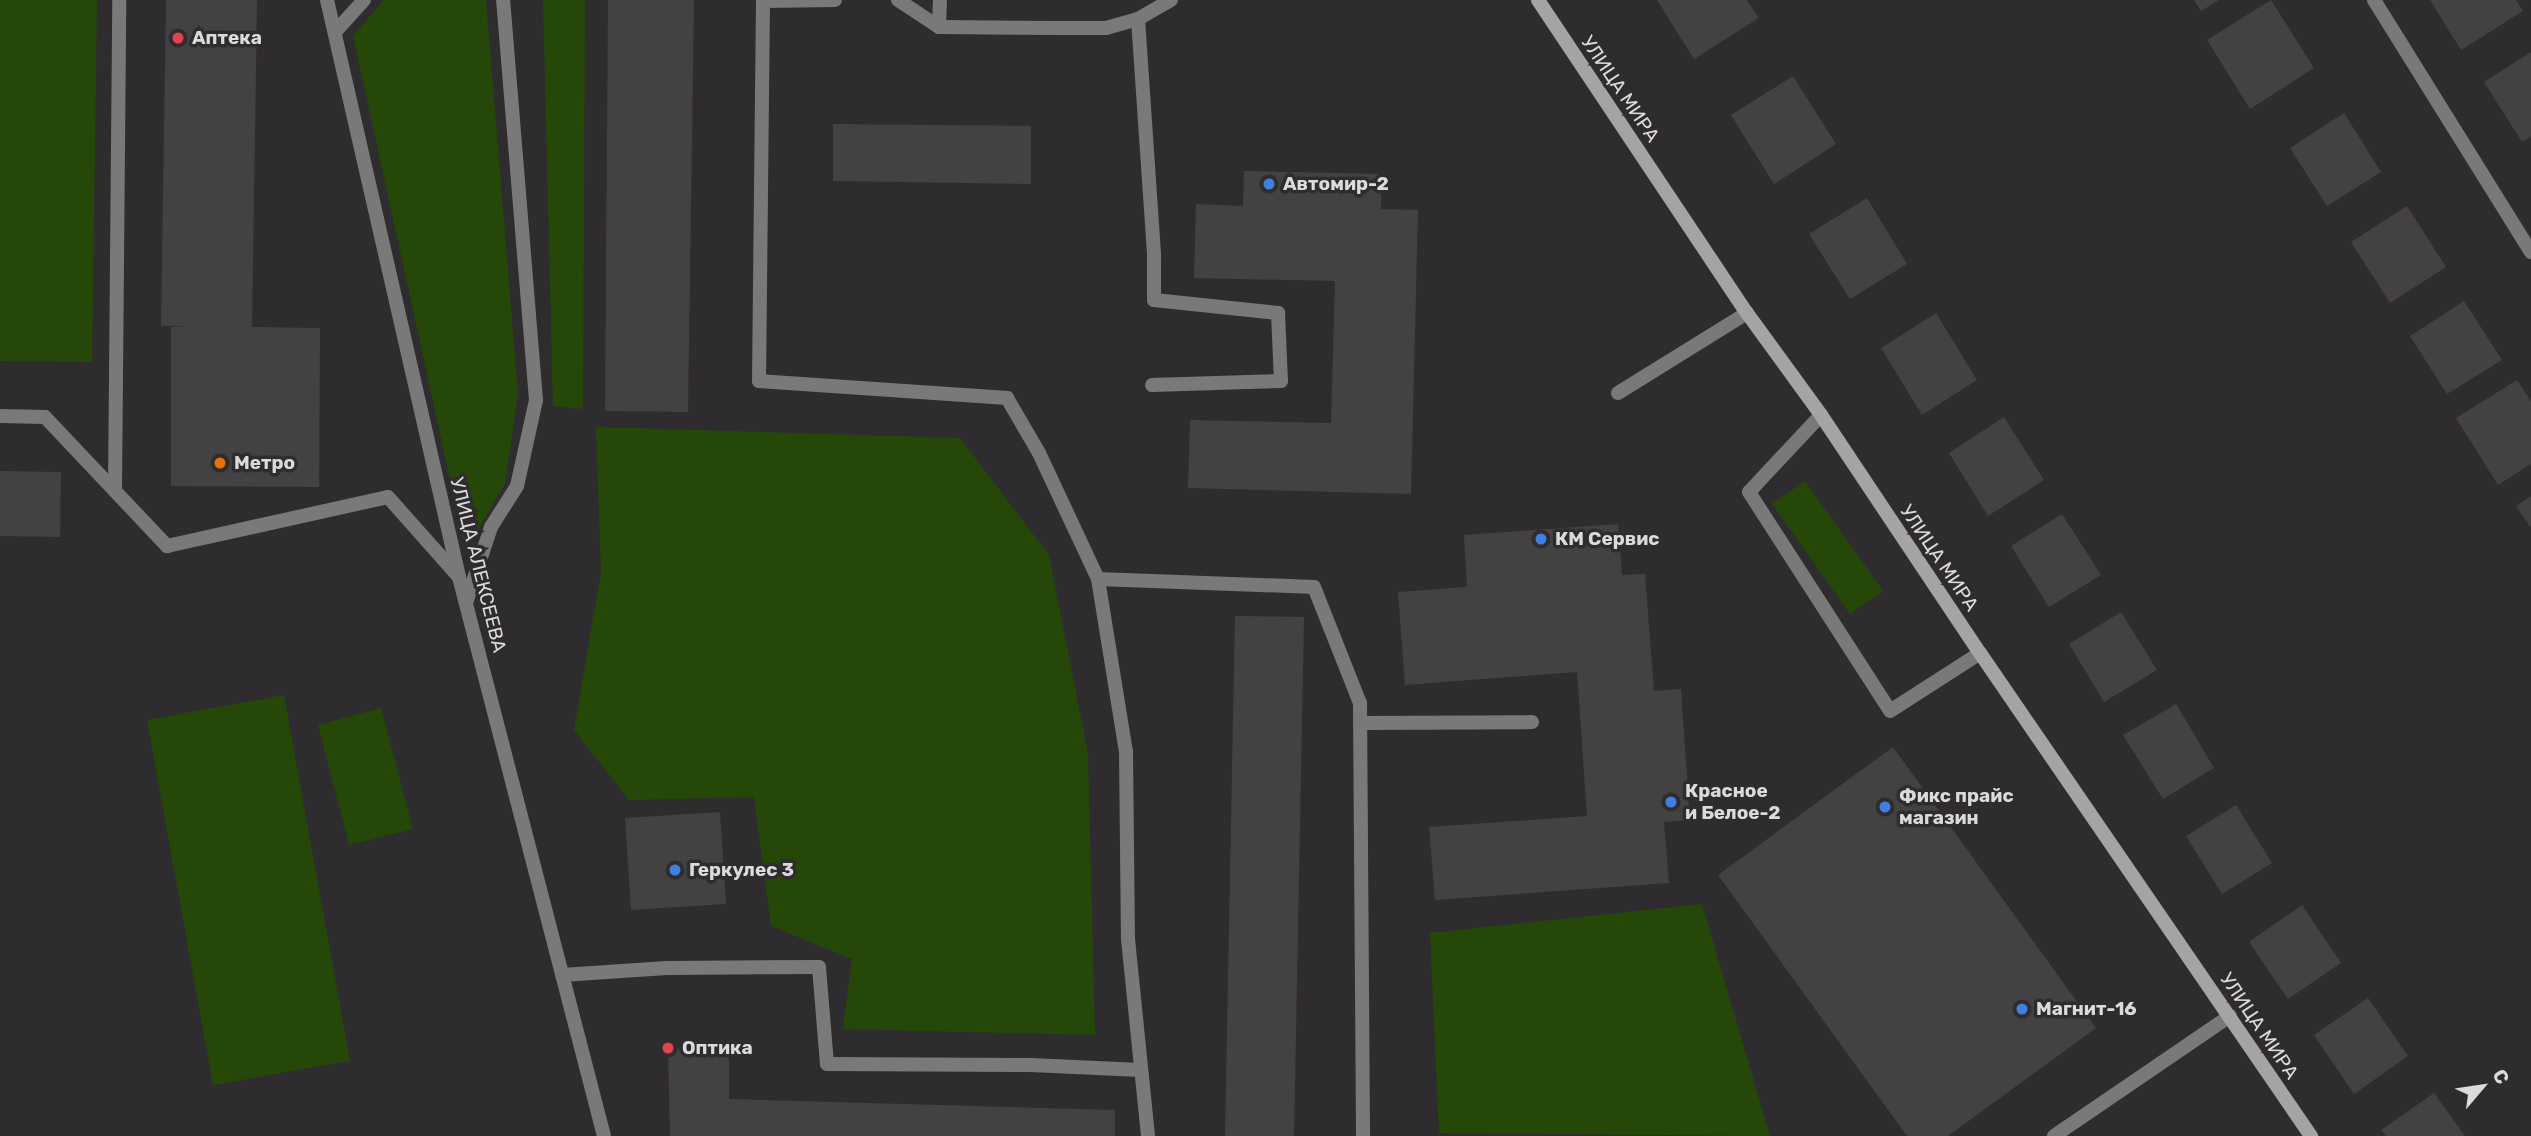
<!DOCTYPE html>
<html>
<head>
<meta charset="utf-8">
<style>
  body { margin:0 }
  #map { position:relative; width:2531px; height:1136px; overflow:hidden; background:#2f2c2f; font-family:Rubik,sans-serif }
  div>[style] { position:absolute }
  .green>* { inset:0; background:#254808 }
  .building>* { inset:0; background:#444143 }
  .service>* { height:14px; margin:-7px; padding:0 7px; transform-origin:7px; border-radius:7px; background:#7a797a }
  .minor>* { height:14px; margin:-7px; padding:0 7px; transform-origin:7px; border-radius:7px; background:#7a797a }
  .secondary>* { height:14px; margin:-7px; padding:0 7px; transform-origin:7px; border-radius:7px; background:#a5a3a6 }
  .dots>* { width:19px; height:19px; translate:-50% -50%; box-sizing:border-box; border:4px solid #2f2c2f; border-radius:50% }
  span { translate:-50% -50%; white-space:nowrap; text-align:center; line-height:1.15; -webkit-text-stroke:7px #2f2c2f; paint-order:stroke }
  .poi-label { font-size:19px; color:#dcdadc; font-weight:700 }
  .left { translate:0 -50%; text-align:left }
  .street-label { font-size:19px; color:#dcdadc }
  .north { position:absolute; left:2447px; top:1052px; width:70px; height:70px; -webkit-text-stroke:5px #2f2c2f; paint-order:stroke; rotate:61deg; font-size:19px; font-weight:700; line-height:28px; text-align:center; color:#dcdadc }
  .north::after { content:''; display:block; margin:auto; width:24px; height:32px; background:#dcdadc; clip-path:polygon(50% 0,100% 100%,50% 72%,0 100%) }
</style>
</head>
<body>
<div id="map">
  <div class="green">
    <i style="clip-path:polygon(0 0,97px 0,92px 362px,0 361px)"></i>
    <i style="clip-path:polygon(384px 0,486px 0,518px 394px,505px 483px,466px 552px,353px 36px)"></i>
    <i style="clip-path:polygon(543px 0,585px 0,583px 409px,553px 406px)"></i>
    <i style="clip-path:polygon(596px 427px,960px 438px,1049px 555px,1088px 754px,1095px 1035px,843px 1029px,852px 959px,771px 926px,754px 797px,629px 800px,574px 730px,601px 572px)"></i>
    <i style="clip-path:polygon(1805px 481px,1883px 591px,1850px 614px,1772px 504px)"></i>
    <i style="clip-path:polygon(284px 695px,350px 1061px,213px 1085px,147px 720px)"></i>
    <i style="clip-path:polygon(381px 708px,413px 829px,349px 845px,318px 725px)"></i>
    <i style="clip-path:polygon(1702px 904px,1770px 1136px,1439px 1133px,1430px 933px)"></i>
  </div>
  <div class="building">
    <i style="clip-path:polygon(166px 0,257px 0,252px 327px,320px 328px,319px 487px,171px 486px,171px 327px,189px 326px,161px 326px)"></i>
    <i style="clip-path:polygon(608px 0,694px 0,688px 412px,605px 411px)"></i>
    <i style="clip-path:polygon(1657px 0,1747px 0,1759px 18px,1694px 59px)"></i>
    <i style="clip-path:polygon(2194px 0,2219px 0,2201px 11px)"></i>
    <i style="clip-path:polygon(2271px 0,2314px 68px,2250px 109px,2207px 40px)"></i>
    <i style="clip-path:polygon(2430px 0,2516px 0,2523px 11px,2461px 50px)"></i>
    <i style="clip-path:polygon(2531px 52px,2531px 136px,2522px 142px,2484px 82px)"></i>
    <i style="clip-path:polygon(1793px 76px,1836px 144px,1774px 184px,1731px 115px)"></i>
    <i style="clip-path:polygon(2344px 113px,2381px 172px,2327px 206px,2290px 148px)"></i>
    <i style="clip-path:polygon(833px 124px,1031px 126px,1031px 184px,833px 181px)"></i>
    <i style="clip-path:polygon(1244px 171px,1381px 174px,1381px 209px,1418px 210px,1411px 494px,1188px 488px,1190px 420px,1331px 423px,1335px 281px,1194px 278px,1196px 204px,1243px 206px)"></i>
    <i style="clip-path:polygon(1867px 198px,1907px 264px,1850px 299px,1809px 234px)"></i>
    <i style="clip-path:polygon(2407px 206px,2446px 267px,2390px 303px,2351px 242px)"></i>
    <i style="clip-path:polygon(2464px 301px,2502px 360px,2447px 394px,2410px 336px)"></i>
    <i style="clip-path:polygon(1936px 313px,1977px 380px,1922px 415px,1881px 348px)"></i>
    <i style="clip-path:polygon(2517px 380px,2531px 401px,2531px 464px,2498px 485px,2456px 418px)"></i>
    <i style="clip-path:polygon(2004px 417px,2044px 480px,1988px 516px,1949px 453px)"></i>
    <i style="clip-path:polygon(0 471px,61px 472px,60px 537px,0 536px)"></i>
    <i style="clip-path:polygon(2531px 496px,2531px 528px,2516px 506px)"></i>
    <i style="clip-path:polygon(2062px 514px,2101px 575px,2049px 607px,2011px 546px)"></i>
    <i style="clip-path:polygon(1618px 524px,1622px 575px,1645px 574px,1654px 691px,1681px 689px,1690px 820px,1664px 822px,1669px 883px,1435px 900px,1429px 827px,1587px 816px,1577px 672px,1405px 685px,1398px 592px,1467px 587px,1464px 535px)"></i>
    <i style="clip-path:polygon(2121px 612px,2157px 670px,2104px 702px,2069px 644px)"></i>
    <i style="clip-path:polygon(1235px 616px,1304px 617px,1294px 1136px,1225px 1136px)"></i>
    <i style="clip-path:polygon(2176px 704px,2214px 768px,2163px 799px,2123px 735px)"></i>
    <i style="clip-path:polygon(1893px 747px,2096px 1028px,1948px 1136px,1907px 1136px,1718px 875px)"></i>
    <i style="clip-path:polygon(2236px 805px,2272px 863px,2222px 894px,2186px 836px)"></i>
    <i style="clip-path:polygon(720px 812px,726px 904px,631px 910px,625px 818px)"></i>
    <i style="clip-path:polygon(2302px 905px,2341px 963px,2288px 999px,2249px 942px)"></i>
    <i style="clip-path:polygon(2368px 998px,2408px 1056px,2354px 1094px,2314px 1035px)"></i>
    <i style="clip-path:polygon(668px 1048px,729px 1050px,729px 1099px,1115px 1110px,1115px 1136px,670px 1136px)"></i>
    <i style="clip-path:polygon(2434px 1093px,2465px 1136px,2386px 1136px,2381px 1130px)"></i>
  </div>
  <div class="service">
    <i style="left:763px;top:0;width:381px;rotate:90.6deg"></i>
    <i style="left:759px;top:381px;width:249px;rotate:3.9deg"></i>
    <i style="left:1007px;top:398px;width:64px;rotate:59.8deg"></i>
    <i style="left:1039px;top:453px;width:139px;rotate:64.9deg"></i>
    <i style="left:1098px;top:579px;width:174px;rotate:80.8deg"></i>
    <i style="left:1126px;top:751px;width:188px;rotate:89.4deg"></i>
    <i style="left:1128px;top:939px;width:198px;rotate:84.2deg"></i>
    <i style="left:898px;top:0;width:49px;rotate:33.4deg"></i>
    <i style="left:939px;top:27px;width:123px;rotate:0.5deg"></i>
    <i style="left:1062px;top:28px;width:44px"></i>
    <i style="left:1106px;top:28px;width:33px;rotate:-16deg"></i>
    <i style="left:1138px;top:19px;width:38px;rotate:-30deg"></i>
    <i style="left:763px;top:1px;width:72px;rotate:-0.8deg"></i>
    <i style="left:1138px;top:19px;width:238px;rotate:86.1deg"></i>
    <i style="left:1154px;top:256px;width:44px;rotate:90deg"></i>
    <i style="left:1154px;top:300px;width:125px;rotate:6deg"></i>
    <i style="left:1278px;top:313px;width:68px;rotate:87.5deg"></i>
    <i style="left:1281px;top:381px;width:129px;rotate:178.2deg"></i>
    <i style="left:939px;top:27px;width:27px;rotate:-88deg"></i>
    <i style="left:335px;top:32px;width:43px;rotate:-47.8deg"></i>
    <i style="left:1618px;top:393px;width:152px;rotate:-31.8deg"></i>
    <i style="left:1821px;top:415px;width:105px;rotate:133.1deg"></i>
    <i style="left:1749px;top:492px;width:260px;rotate:57.2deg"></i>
    <i style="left:1890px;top:711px;width:107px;rotate:-32.8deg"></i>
    <i style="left:0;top:416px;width:45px;rotate:1.3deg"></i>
    <i style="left:45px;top:417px;width:178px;rotate:46.6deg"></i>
    <i style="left:167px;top:546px;width:226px;rotate:-12.5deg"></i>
    <i style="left:388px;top:497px;width:107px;rotate:48.4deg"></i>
    <i style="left:115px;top:491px;width:491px;rotate:-89.5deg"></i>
    <i style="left:1098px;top:579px;width:216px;rotate:2.1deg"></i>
    <i style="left:1314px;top:587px;width:125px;rotate:68.4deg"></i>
    <i style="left:1360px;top:703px;width:433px;rotate:89.6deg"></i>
    <i style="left:467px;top:600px;width:77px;rotate:-71.8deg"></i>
    <i style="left:491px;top:527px;width:49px;rotate:-57.6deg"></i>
    <i style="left:517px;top:486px;width:88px;rotate:-77.5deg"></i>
    <i style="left:536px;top:400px;width:401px;rotate:-94.7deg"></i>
    <i style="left:1360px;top:723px;width:172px;rotate:-0.3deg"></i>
    <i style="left:562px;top:975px;width:105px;rotate:-3.8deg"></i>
    <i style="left:667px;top:968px;width:152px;rotate:-0.4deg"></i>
    <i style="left:819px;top:967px;width:97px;rotate:85.3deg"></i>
    <i style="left:827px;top:1064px;width:204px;rotate:0.3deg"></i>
    <i style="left:1031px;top:1065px;width:109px;rotate:2.6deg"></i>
  </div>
  <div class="minor">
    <i style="left:327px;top:0;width:592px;rotate:77.11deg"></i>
    <i style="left:459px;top:577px;width:577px;rotate:75.46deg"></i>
    <i style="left:2374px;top:0;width:297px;rotate:58.1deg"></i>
    <i style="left:2054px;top:1136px;width:213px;rotate:-34.3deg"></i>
  </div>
  <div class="secondary">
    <i style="left:1538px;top:0;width:376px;rotate:56.3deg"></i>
    <i style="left:1747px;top:313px;width:126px;rotate:54deg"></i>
    <i style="left:1821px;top:415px;width:286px;rotate:56.3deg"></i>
    <i style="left:1980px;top:653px;width:586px;rotate:55.58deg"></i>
  </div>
  <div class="dots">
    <i style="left:178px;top:38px;background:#e0444e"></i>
    <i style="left:1269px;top:184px;background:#3f7fe0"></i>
    <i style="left:220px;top:463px;background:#e8710a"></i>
    <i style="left:1541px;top:539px;background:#3f7fe0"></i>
    <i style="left:1671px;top:802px;background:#3f7fe0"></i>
    <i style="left:1885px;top:807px;background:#3f7fe0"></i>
    <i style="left:675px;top:870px;background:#3f7fe0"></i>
    <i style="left:2022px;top:1009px;background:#3f7fe0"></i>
    <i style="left:668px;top:1048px;background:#e0444e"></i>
  </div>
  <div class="poi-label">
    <span class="left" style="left:192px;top:38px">Аптека</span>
    <span class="left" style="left:1283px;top:184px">Автомир-2</span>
    <span class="left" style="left:234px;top:463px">Метро</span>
    <span class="left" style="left:1555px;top:539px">КМ Сервис</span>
    <span class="left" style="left:1685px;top:802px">Красное<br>и Белое-2</span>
    <span class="left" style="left:1899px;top:807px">Фикс прайс<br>магазин</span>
    <span class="left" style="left:689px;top:870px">Геркулес 3</span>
    <span class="left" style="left:2036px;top:1009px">Магнит-16</span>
    <span class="left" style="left:682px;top:1048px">Оптика</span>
  </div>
  <div class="street-label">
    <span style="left:1620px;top:89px;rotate:56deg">УЛИЦА МИРА</span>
    <span style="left:1939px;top:558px;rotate:56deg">УЛИЦА МИРА</span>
    <span style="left:478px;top:565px;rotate:76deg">УЛИЦА АЛЕКСЕЕВА</span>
    <span style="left:2259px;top:1026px;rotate:56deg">УЛИЦА МИРА</span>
  </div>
  <div class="north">С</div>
</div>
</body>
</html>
